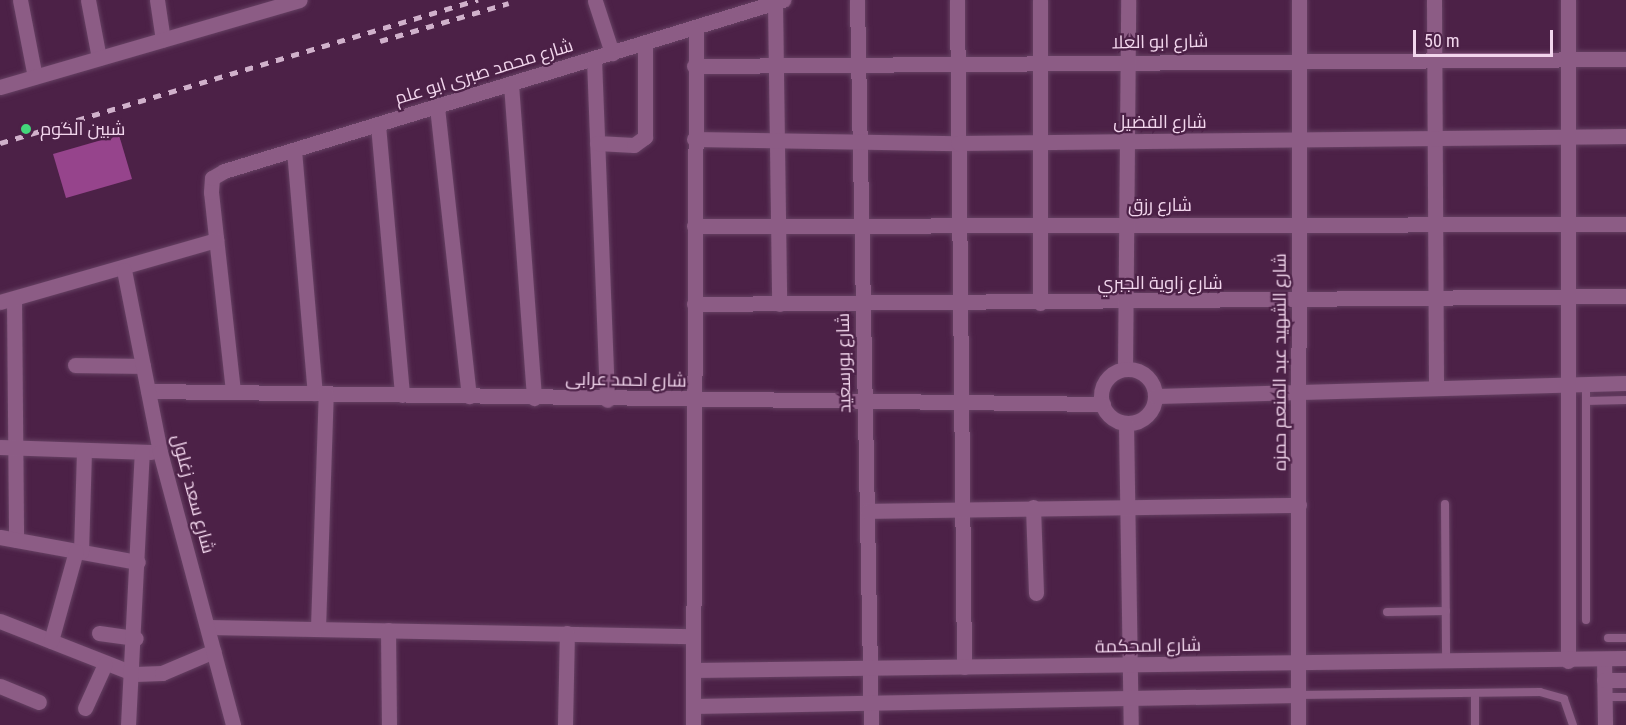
<!DOCTYPE html>
<html>
<head>
<meta charset="utf-8">
<style>
  body { margin:0 }
  #map { position:relative; width:1626px; height:725px; overflow:hidden; background:#4c2147; font-family:"Roboto Condensed",Cairo,sans-serif }
  div>[style] { position:absolute }
  .building>* { inset:0; background:#96448c }
  .roads { filter:drop-shadow(0 0 2px #664163) drop-shadow(0 0 2px #664163) }
  .lane>* { height:8px; margin:-4px; padding:0 4px; transform-origin:4px; border-radius:4px; background:#8c5c85 }
  .street>* { height:15px; margin:-7.5px; padding:0 7.5px; transform-origin:7.5px; border-radius:7.5px; background:#8c5c85 }
  .street>.ring { margin:-7.5px; padding:0; box-sizing:content-box; background:none; border:15px solid #8c5c85; border-radius:50% }
  .secondary>* { height:15px; margin:-7.5px; padding:0 7.5px; transform-origin:7.5px; border-radius:7.5px; background:#8c5c85 }
  .rail>* { height:4.5px; margin-top:-2.25px; transform-origin:0; background:repeating-linear-gradient(90deg,#d0b1cb 0 8px,transparent 0 16px) }
  .dots>* { width:16px; height:16px; translate:-50% -50%; box-sizing:border-box; border:3px solid #4c2147; border-radius:50% }
  span { translate:-50% -50%; white-space:nowrap; text-align:center; line-height:1.15; -webkit-text-stroke:4.5px #4c2147; paint-order:stroke }
  .street-label { font-size:18px; color:#f2d6ed }
  .poi-label { font-size:18px; color:#f2d6ed }
  .left { translate:0 -50%; text-align:left }
  .scale { position:absolute; left:1413px; top:30px; width:140px; height:27px; box-sizing:border-box; border:3px solid #f2d6ed; border-top:0; padding-left:8px; font-size:18px; line-height:21px; white-space:nowrap; color:#f2d6ed; -webkit-text-stroke:4px #4c2147; paint-order:stroke }
</style>
</head>
<body>
<div id="map">
  <div class="building">
    <i style="clip-path:polygon(119px 135px,132px 179px,66px 198px,53px 154px)"></i>
  </div>
  <div class="roads">
    <div class="lane">
      <i style="left:1586px;top:401px;width:40px;rotate:-1.4deg"></i>
      <i style="left:1445px;top:504px;width:157px;rotate:89.6deg"></i>
      <i style="left:1387px;top:612px;width:59px;rotate:-1deg"></i>
      <i style="left:1586px;top:620px;width:236px;rotate:-90deg"></i>
      <i style="left:1608px;top:638px;width:18px"></i>
      <i style="left:1475px;top:693px;width:32px;rotate:90deg"></i>
      <i style="left:1298px;top:695px;width:242px;rotate:-0.7deg"></i>
      <i style="left:1540px;top:692px;width:25px;rotate:16deg"></i>
      <i style="left:1564px;top:699px;width:28px;rotate:71deg"></i>
      <i style="left:1604px;top:697px;width:22px"></i>
    </div>
    <div class="street">
      <i style="left:20px;top:0;width:78px;rotate:79deg"></i>
      <i style="left:88px;top:0;width:59px;rotate:79.3deg"></i>
      <i style="left:157px;top:0;width:40px;rotate:81.5deg"></i>
      <i style="left:857px;top:0;width:725px;rotate:88.89deg"></i>
      <i style="left:957px;top:0;width:667px;rotate:89.4deg"></i>
      <i style="left:1434px;top:0;width:388px;rotate:89.7deg"></i>
      <i style="left:775px;top:2px;width:302px;rotate:89.2deg"></i>
      <i style="left:594px;top:59px;width:341px;rotate:87.8deg"></i>
      <i style="left:694px;top:66px;width:932px;rotate:-0.43deg"></i>
      <i style="left:511px;top:84px;width:315px;rotate:85.8deg"></i>
      <i style="left:0;top:87px;width:312px;rotate:-16.2deg"></i>
      <i style="left:437px;top:107px;width:291px;rotate:83.7deg"></i>
      <i style="left:378px;top:125px;width:271px;rotate:84.9deg"></i>
      <i style="left:694px;top:139px;width:264px;rotate:0.9deg"></i>
      <i style="left:958px;top:143px;width:668px;rotate:-0.6deg"></i>
      <i style="left:597px;top:143px;width:37px;rotate:3deg"></i>
      <i style="left:634px;top:145px;width:14px;rotate:-36deg"></i>
      <i style="left:645px;top:137px;width:94px;rotate:-90deg"></i>
      <i style="left:294px;top:150px;width:244px;rotate:85.1deg"></i>
      <i style="left:211px;top:192px;width:200px;rotate:83.7deg"></i>
      <i style="left:694px;top:226px;width:932px;rotate:-0.12deg"></i>
      <i style="left:14px;top:299px;width:241px;rotate:89.5deg"></i>
      <i style="left:0;top:302px;width:225px;rotate:-16deg"></i>
      <i style="left:1040px;top:303px;width:303px;rotate:-90deg"></i>
      <i style="left:694px;top:304px;width:932px;rotate:-0.49deg"></i>
      <i style="left:75px;top:365px;width:68px;rotate:0.8deg"></i>
      <i style="left:1125px;top:369px;width:369px;rotate:-89.5deg"></i>
      <i class="ring" style="left:1101px;top:369px;width:39px;height:39px"></i>
      <i style="left:148px;top:391px;width:955px;rotate:0.78deg"></i>
      <i style="left:1155px;top:396px;width:471px;rotate:-1.6deg"></i>
      <i style="left:1126px;top:423px;width:302px;rotate:89.1deg"></i>
      <i style="left:0;top:447px;width:151px;rotate:1.9deg"></i>
      <i style="left:1033px;top:507px;width:86px;rotate:88deg"></i>
      <i style="left:867px;top:511px;width:432px;rotate:-0.8deg"></i>
      <i style="left:0;top:537px;width:140px;rotate:10.3deg"></i>
      <i style="left:81px;top:552px;width:102px;rotate:-88.3deg"></i>
      <i style="left:0;top:621px;width:145px;rotate:21.4deg"></i>
      <i style="left:135px;top:674px;width:27px;rotate:-2deg"></i>
      <i style="left:162px;top:673px;width:56px;rotate:-22.9deg"></i>
      <i style="left:208px;top:627px;width:485px;rotate:1.1deg"></i>
      <i style="left:318px;top:628px;width:235px;rotate:-88.1deg"></i>
      <i style="left:388px;top:630px;width:95px;rotate:89.4deg"></i>
      <i style="left:99px;top:633px;width:37px;rotate:8deg"></i>
      <i style="left:51px;top:641px;width:93px;rotate:-74.5deg"></i>
      <i style="left:1604px;top:659px;width:66px;rotate:89.1deg"></i>
      <i style="left:1568px;top:661px;width:661px;rotate:-90deg"></i>
      <i style="left:693px;top:670px;width:933px;rotate:-0.74deg"></i>
      <i style="left:1604px;top:680px;width:22px"></i>
      <i style="left:0;top:686px;width:42px;rotate:22.3deg"></i>
      <i style="left:693px;top:706px;width:605px;rotate:-1.04deg"></i>
      <i style="left:85px;top:708px;width:48px;rotate:-65.6deg"></i>
      <i style="left:128px;top:725px;width:273px;rotate:-87.1deg"></i>
      <i style="left:565px;top:725px;width:92px;rotate:-88.8deg"></i>
      <i style="left:693px;top:725px;width:698px;rotate:-89.75deg"></i>
      <i style="left:1298px;top:725px;width:725px;rotate:-89.92deg"></i>
    </div>
    <div class="secondary">
      <i style="left:595px;top:1px;width:55px;rotate:71.9deg"></i>
      <i style="left:211px;top:192px;width:14px;rotate:-86deg"></i>
      <i style="left:212px;top:178px;width:14px;rotate:-30deg"></i>
      <i style="left:224px;top:171px;width:585px;rotate:-17.01deg"></i>
      <i style="left:124px;top:270px;width:186px;rotate:78.8deg"></i>
      <i style="left:160px;top:452px;width:283px;rotate:75deg"></i>
    </div>
  </div>
  <div class="rail">
    <i style="left:380px;top:41px;width:134px;rotate:-16.4deg"></i>
    <i style="left:0;top:143px;width:499px;rotate:-16.7deg"></i>
  </div>
  <div class="dots">
    <i style="left:26px;top:129px;background:#43d77b"></i>
  </div>
  <div class="street-label">
    <span style="left:1160px;top:42px;rotate:-1deg">شارع ابو العلا</span>
    <span style="left:484px;top:72px;rotate:-17deg">شارع محمد صبرى ابو علم</span>
    <span style="left:1160px;top:122px">شارع الفضيل</span>
    <span style="left:1160px;top:205px">شارع رزق</span>
    <span style="left:1160px;top:283px">شارع زاوية الجبري</span>
    <span style="left:1280px;top:362px;rotate:-90deg">شارع الشهيد عبد المنعم حمزه</span>
    <span style="left:844px;top:363px;rotate:-91deg">شارع بورسعيد</span>
    <span style="left:626px;top:380px;rotate:1deg">شارع احمد عرابى</span>
    <span style="left:193px;top:494px;rotate:75deg">شارع سعد زغلول</span>
    <span style="left:1148px;top:646px;rotate:-1deg">شارع المحكمة</span>
  </div>
  <div class="poi-label">
    <span class="left" style="left:40px;top:129px">شبين الكوم</span>
  </div>
  <div class="scale">50 m</div>
</div>
</body>
</html>
